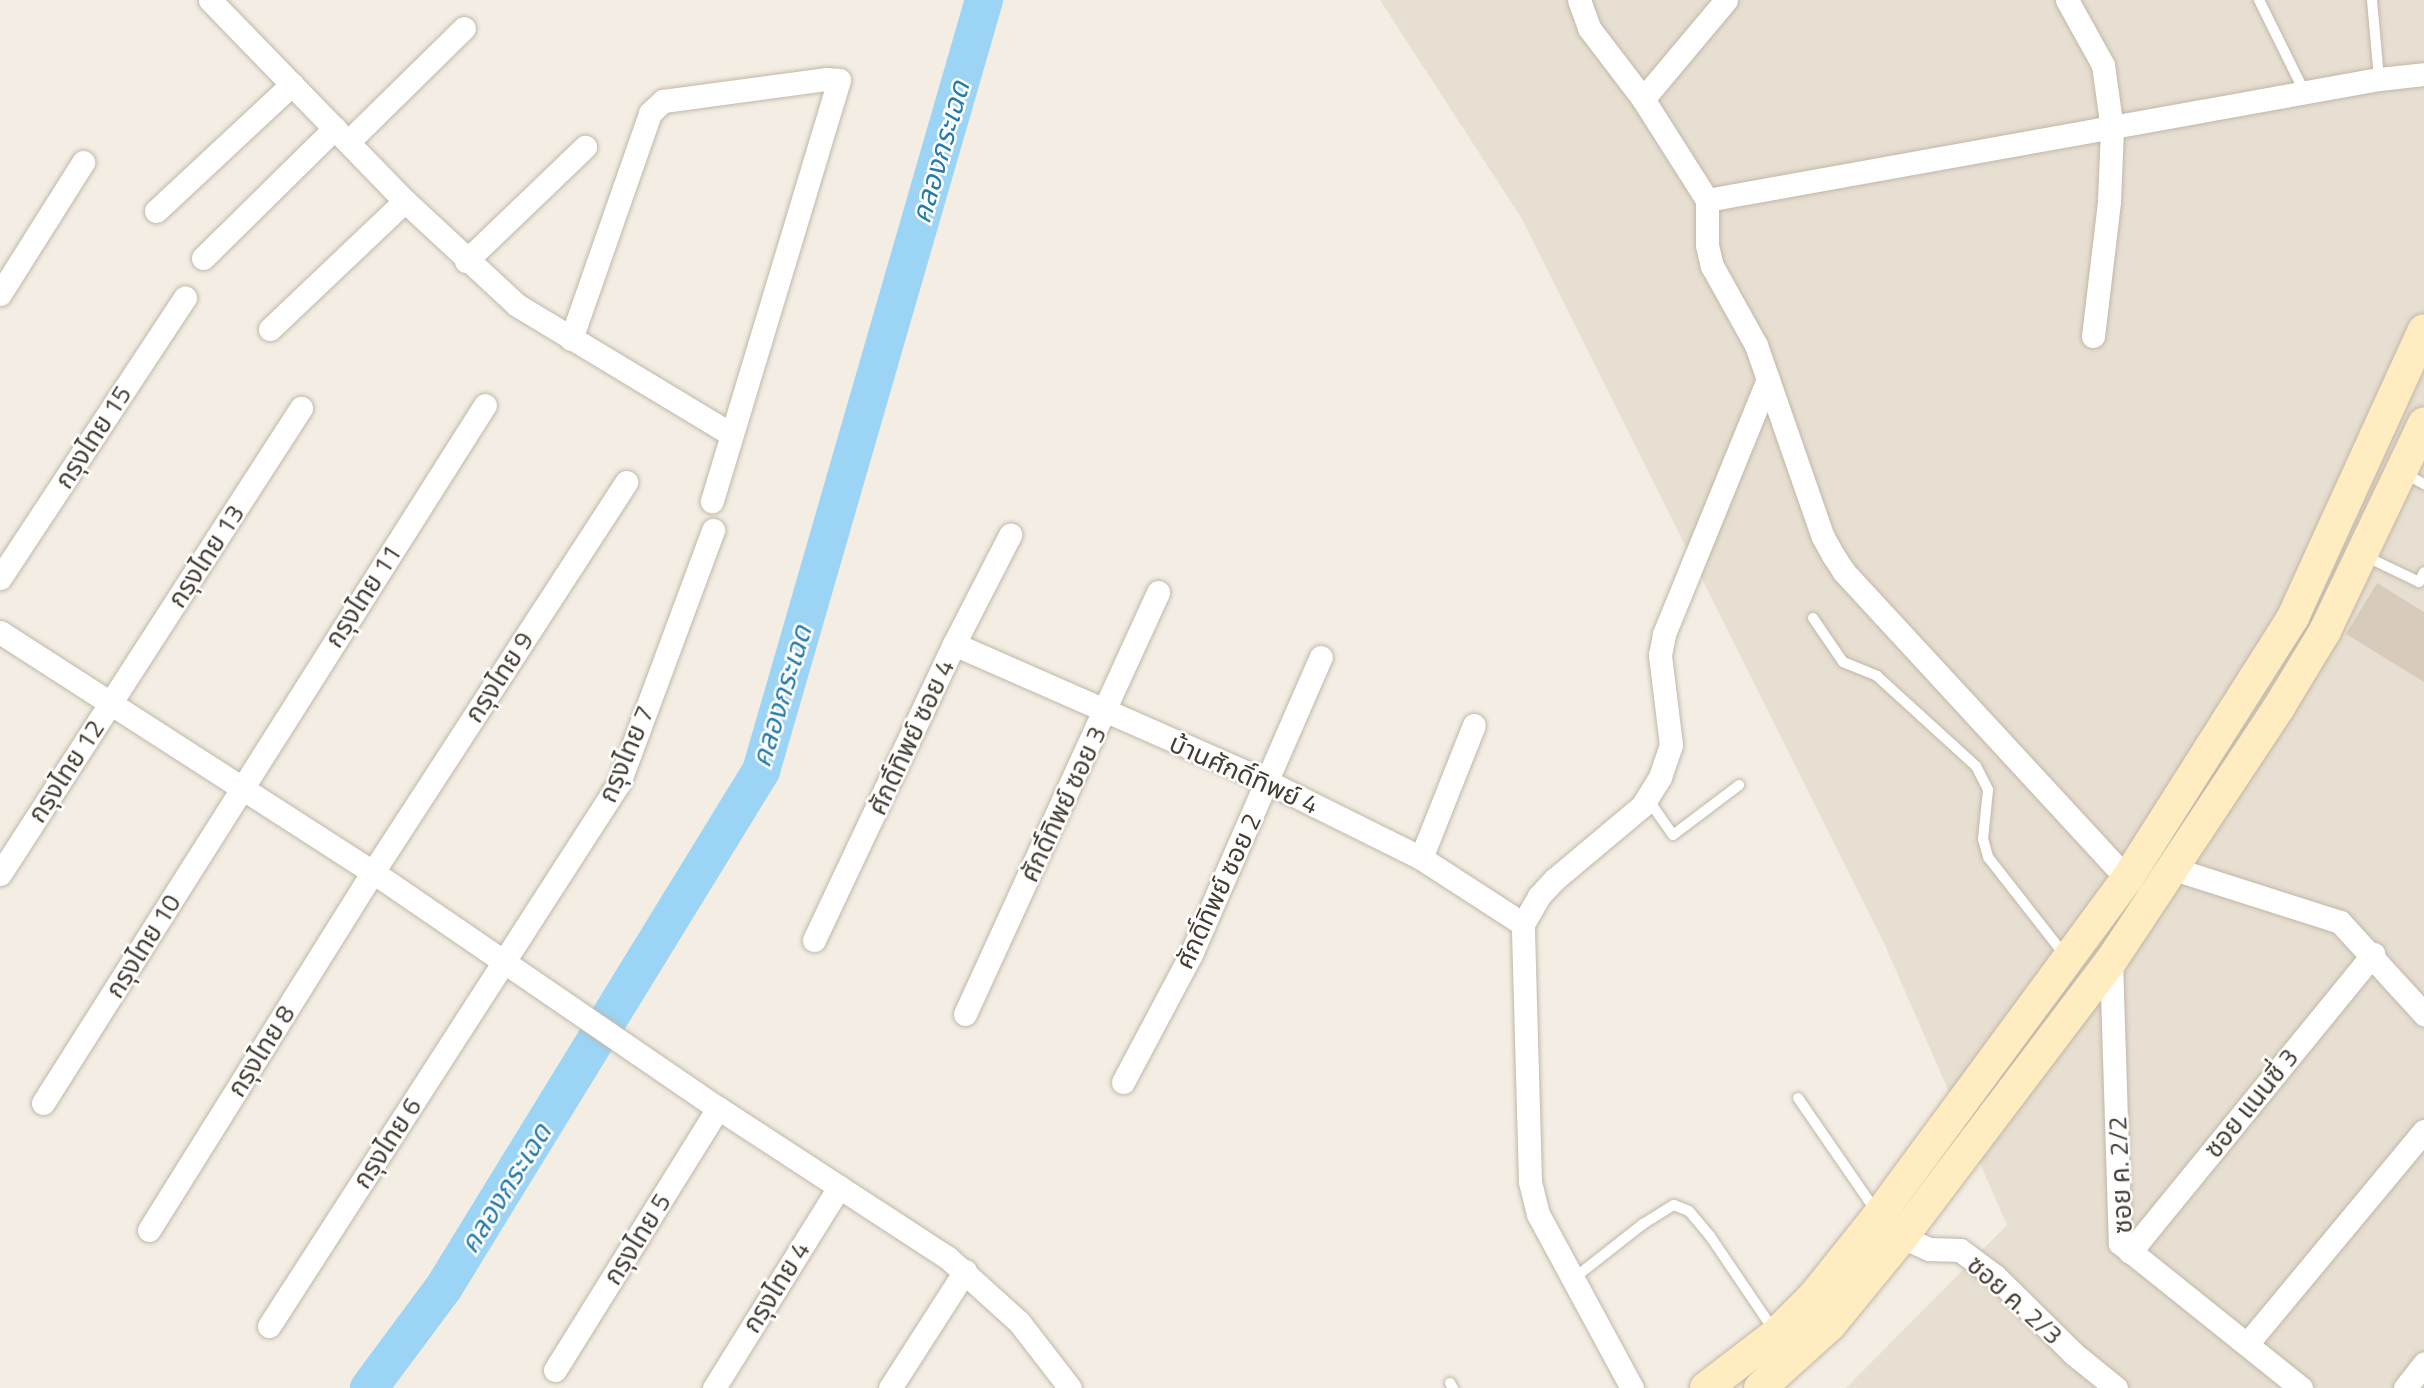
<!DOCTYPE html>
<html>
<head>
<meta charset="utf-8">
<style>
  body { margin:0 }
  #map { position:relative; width:2424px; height:1388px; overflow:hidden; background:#f3ede3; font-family:"Titillium Web","Noto Sans Thai",sans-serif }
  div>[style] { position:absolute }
  .residential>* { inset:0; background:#e7dfd1 }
  .river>* { height:38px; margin:-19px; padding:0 19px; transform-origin:19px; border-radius:19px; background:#9bd4f4 }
  .building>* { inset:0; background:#d8cbbb }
  .roads { filter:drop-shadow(0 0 2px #c1b7a8) drop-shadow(0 0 2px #c1b7a8) }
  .lane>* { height:10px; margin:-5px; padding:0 5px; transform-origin:5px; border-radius:5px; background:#fff }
  .street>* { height:23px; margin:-11.5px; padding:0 11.5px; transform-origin:11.5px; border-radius:11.5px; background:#fff }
  .secondary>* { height:32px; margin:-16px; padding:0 16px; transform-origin:16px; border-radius:16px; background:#ffecc0 }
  span { translate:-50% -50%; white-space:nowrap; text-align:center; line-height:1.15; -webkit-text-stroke:5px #fff; paint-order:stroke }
  .street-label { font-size:26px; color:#453d33 }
  .water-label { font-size:28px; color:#267bad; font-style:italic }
</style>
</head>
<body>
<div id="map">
  <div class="residential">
    <i style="clip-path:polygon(1380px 0,2424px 0,2424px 1388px,1846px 1388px,2007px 1225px,1884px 943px,1522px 219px)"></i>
  </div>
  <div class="river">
    <i style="left:369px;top:1388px;width:126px;rotate:-53.4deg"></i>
    <i style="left:444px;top:1287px;width:606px;rotate:-58.44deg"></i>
    <i style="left:761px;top:771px;width:803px;rotate:-73.87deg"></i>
  </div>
  <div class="building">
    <i style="clip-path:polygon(2377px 583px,2424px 612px,2424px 682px,2346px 634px)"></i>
  </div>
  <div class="roads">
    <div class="lane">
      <i style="left:2259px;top:0;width:104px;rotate:63.7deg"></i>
      <i style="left:2372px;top:0;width:79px;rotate:84.9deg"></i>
      <i style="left:2404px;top:473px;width:23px;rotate:29deg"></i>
      <i style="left:2365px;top:556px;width:60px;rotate:25.7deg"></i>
      <i style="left:2419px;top:582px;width:11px;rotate:-63deg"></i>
      <i style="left:1813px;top:618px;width:53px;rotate:55.7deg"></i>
      <i style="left:1843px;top:662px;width:37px;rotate:22deg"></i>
      <i style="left:1877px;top:676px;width:134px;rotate:42.3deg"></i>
      <i style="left:1976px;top:766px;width:27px;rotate:63deg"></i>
      <i style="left:1988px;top:790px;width:49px;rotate:95.8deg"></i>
      <i style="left:1983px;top:839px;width:19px;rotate:74deg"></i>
      <i style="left:1988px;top:857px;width:127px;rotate:52deg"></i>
      <i style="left:1647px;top:798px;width:45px;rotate:54.9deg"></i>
      <i style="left:1673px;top:835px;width:83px;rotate:-37.1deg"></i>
      <i style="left:1798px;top:1098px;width:137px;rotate:55.4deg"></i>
      <i style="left:1573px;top:1279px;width:89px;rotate:-38.2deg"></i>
      <i style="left:1643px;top:1224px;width:36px;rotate:-32deg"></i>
      <i style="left:1674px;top:1205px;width:16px;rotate:22deg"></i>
      <i style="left:1689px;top:1211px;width:33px;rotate:50deg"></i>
      <i style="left:1710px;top:1236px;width:116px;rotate:55.9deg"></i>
      <i style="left:1450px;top:1383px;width:6px;rotate:59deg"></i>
    </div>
    <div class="street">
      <i style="left:210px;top:0;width:280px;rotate:45.9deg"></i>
      <i style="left:405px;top:201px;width:153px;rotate:42.9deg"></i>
      <i style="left:517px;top:305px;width:250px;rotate:31.1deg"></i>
      <i style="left:1579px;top:0;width:30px;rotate:70deg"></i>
      <i style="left:1589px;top:28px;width:89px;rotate:52.7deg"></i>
      <i style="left:1643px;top:99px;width:120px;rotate:57.6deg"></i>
      <i style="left:1707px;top:200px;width:45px;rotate:90deg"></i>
      <i style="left:1707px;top:245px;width:22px;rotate:77deg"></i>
      <i style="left:1712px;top:266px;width:90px;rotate:60.9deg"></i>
      <i style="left:1756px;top:345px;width:203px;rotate:70.8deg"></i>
      <i style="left:1823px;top:537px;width:21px;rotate:61deg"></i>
      <i style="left:1833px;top:555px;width:20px;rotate:57deg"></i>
      <i style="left:1844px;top:572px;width:418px;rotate:47.3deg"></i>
      <i style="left:2067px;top:0;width:74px;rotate:61deg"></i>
      <i style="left:2103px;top:65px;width:65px;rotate:82deg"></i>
      <i style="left:2112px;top:129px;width:73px;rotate:92.4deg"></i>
      <i style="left:2109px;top:202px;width:135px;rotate:96.8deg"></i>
      <i style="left:1643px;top:99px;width:129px;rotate:-50deg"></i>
      <i style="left:349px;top:141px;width:161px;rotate:-44.5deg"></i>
      <i style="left:1707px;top:200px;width:683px;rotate:-10.21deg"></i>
      <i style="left:2379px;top:79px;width:45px;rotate:-6.3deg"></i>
      <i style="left:156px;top:211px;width:186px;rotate:-43deg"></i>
      <i style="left:203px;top:258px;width:185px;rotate:-44.6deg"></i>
      <i style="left:466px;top:261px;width:165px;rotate:-43.8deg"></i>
      <i style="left:0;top:294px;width:156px;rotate:-57.8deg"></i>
      <i style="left:270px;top:329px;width:186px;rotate:-43.5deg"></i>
      <i style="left:571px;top:339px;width:239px;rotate:-70.7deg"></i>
      <i style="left:650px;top:113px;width:18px;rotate:-43deg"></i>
      <i style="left:663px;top:101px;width:164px;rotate:-7.7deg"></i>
      <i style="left:826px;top:79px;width:13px;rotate:4deg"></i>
      <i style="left:839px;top:80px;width:440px;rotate:106.8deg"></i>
      <i style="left:0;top:578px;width:336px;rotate:-56.6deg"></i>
      <i style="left:0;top:632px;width:444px;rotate:32.8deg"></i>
      <i style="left:373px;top:872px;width:418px;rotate:34.4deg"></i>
      <i style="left:718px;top:1108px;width:273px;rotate:33.1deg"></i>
      <i style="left:947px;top:1257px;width:97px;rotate:42.1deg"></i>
      <i style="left:1019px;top:1322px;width:83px;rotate:52.3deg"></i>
      <i style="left:954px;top:644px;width:343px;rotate:23.7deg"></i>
      <i style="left:1268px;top:782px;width:171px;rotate:26.4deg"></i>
      <i style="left:1421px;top:858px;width:121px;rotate:32.9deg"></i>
      <i style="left:1421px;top:858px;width:143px;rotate:-68.3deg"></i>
      <i style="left:2174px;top:869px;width:174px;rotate:17.7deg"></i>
      <i style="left:2340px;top:922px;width:125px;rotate:47.6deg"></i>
      <i style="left:0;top:874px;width:555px;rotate:-57.14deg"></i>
      <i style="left:814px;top:940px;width:327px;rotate:-64.7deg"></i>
      <i style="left:954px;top:644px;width:123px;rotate:-62.8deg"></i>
      <i style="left:2111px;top:961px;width:282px;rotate:88.2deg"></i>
      <i style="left:2120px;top:1243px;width:232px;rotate:38.7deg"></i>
      <i style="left:965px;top:1014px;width:464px;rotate:-65.4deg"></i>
      <i style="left:1123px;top:1082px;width:145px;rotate:-62deg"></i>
      <i style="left:1191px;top:954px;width:324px;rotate:-66.4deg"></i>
      <i style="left:43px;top:1103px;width:826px;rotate:-57.66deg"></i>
      <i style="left:149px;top:1230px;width:422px;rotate:-58deg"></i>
      <i style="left:373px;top:872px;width:465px;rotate:-57deg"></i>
      <i style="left:1902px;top:1237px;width:30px;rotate:24deg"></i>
      <i style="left:1929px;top:1249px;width:31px;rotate:2deg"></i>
      <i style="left:1960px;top:1250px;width:44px;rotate:36.6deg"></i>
      <i style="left:1995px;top:1276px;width:111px;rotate:44.6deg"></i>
      <i style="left:2074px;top:1354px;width:54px;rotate:39deg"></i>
      <i style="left:2130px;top:1252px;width:385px;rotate:-50.8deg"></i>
      <i style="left:269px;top:1326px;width:646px;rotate:-57.2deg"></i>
      <i style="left:619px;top:783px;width:270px;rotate:-69.6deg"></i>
      <i style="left:2247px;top:1344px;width:277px;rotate:-50.3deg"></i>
      <i style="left:555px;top:1370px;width:309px;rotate:-58.1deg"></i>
      <i style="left:714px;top:1388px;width:237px;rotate:-58.1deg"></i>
      <i style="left:890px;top:1388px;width:139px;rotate:-57.3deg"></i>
      <i style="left:1632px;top:1388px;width:198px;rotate:-118.4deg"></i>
      <i style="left:1538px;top:1214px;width:34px;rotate:-104deg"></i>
      <i style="left:1530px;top:1181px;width:257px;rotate:-91.6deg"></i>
      <i style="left:1523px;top:924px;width:32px;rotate:-60deg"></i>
      <i style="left:1539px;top:896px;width:23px;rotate:-47deg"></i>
      <i style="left:1555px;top:879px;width:114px;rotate:-40deg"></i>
      <i style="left:1642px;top:806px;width:34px;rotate:-58deg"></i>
      <i style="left:1660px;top:777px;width:34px;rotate:-71deg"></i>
      <i style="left:1671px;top:745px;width:91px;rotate:-97deg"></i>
      <i style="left:1660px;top:655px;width:21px;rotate:-79deg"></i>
      <i style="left:1664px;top:634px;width:275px;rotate:-67.8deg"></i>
      <i style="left:2405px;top:1388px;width:31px;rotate:-52deg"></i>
    </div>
    <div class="secondary">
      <i style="left:1706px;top:1388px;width:88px;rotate:-37.6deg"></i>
      <i style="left:1776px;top:1334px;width:54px;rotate:-45deg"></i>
      <i style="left:1814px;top:1296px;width:104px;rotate:-51.3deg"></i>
      <i style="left:1879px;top:1215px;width:418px;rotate:-53.6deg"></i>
      <i style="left:2127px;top:879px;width:310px;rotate:-57.6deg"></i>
      <i style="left:2293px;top:617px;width:315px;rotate:-65.5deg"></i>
      <i style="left:1760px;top:1388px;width:94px;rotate:-42deg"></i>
      <i style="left:1830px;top:1325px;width:114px;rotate:-50.7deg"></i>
      <i style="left:1902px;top:1237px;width:346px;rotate:-52.9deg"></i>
      <i style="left:2111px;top:961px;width:305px;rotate:-56.5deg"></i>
      <i style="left:2279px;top:707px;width:89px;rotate:-58.8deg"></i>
      <i style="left:2325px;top:631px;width:230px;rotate:-64.5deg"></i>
    </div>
  </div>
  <div class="street-label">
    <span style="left:93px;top:437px;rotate:-57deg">กรุงไทย 15</span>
    <span style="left:206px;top:556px;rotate:-57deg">กรุงไทย 13</span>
    <span style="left:363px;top:596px;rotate:-57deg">กรุงไทย 11</span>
    <span style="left:499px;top:677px;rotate:-57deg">กรุงไทย 9</span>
    <span style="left:911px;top:737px;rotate:-65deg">ศักดิ์ทิพย์ ซอย 4</span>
    <span style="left:626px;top:754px;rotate:-67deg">กรุงไทย 7</span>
    <span style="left:66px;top:771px;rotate:-57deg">กรุงไทย 12</span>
    <span style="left:1244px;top:774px;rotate:24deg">บ้านศักดิ์ทิพย์ 4</span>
    <span style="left:1063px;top:804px;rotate:-65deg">ศักดิ์ทิพย์ ซอย 3</span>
    <span style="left:1218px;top:891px;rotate:-65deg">ศักดิ์ทิพย์ ซอย 2</span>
    <span style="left:143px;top:946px;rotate:-58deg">กรุงไทย 10</span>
    <span style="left:261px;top:1051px;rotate:-58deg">กรุงไทย 8</span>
    <span style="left:2251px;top:1103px;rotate:-51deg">ซอย แนนซี่ 3</span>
    <span style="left:387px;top:1143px;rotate:-57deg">กรุงไทย 6</span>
    <span style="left:2120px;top:1175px;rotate:-93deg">ซอย ค. 2/2</span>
    <span style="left:637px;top:1239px;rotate:-58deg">กรุงไทย 5</span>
    <span style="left:776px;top:1287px;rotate:-58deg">กรุงไทย 4</span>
    <span style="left:2015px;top:1300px;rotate:42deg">ซอย ค. 2/3</span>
  </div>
  <div class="water-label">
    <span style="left:940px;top:152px;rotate:-74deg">คลองกระเฉด</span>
    <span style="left:781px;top:696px;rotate:-73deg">คลองกระเฉด</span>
    <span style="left:505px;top:1188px;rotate:-58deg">คลองกระเฉด</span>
  </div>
</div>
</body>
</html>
